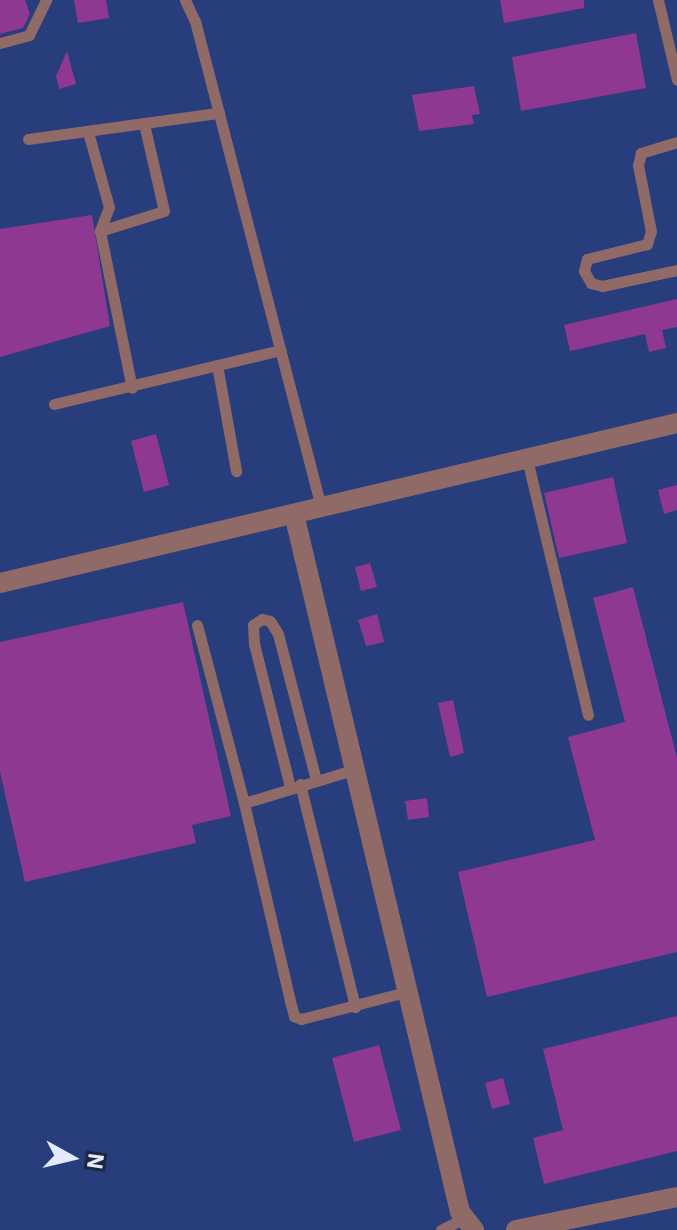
<!DOCTYPE html>
<html>
<head>
<meta charset="utf-8">
<style>
  body { margin:0 }
  #map { position:relative; width:677px; height:1230px; overflow:hidden; background:#283d7b; font-family:"IBM Plex Sans",sans-serif }
  div>[style] { position:absolute }
  .building>* { inset:0; background:#8f3892 }
  .service>* { height:11px; margin:-5.5px; padding:0 5.5px; transform-origin:5.5px; border-radius:5.5px; background:#8f6a66 }
  .minor>* { height:20px; margin:-10px; padding:0 10px; transform-origin:10px; border-radius:10px; background:#8f6a66 }
  .tertiary>* { height:20px; margin:-10px; padding:0 10px; transform-origin:10px; border-radius:10px; background:#8f6a66 }
  span { translate:-50% -50%; white-space:nowrap; text-align:center; line-height:1.15; -webkit-text-stroke:6px #1c2743; paint-order:stroke }
  .north { position:absolute; left:32px; top:1118px; width:80px; height:80px; -webkit-text-stroke:6px #1c2743; paint-order:stroke; rotate:98deg; font-size:22px; font-weight:700; line-height:32px; text-align:center; color:#e3eaf9 }
  .north::after { content:''; display:block; margin:auto; width:28px; height:36px; background:#e3eaf9; clip-path:polygon(50% 0,100% 100%,50% 72%,0 100%) }
</style>
</head>
<body>
<div id="map">
  <div class="building">
    <i style="clip-path:polygon(0 0,25px 0,30px 14px,23px 28px,0 34px)"></i>
    <i style="clip-path:polygon(74px 0,106px 0,109px 18px,78px 23px)"></i>
    <i style="clip-path:polygon(500px 0,584px 0,584px 8px,504px 23px)"></i>
    <i style="clip-path:polygon(636px 33px,646px 88px,521px 111px,512px 57px)"></i>
    <i style="clip-path:polygon(67px 51px,76px 84px,59px 89px,56px 76px)"></i>
    <i style="clip-path:polygon(474px 86px,480px 114px,472px 115px,474px 124px,419px 131px,412px 95px)"></i>
    <i style="clip-path:polygon(92px 215px,110px 326px,0 357px,0 229px)"></i>
    <i style="clip-path:polygon(677px 299px,677px 327px,662px 330px,666px 348px,649px 352px,645px 334px,570px 351px,564px 325px)"></i>
    <i style="clip-path:polygon(156px 434px,169px 485px,144px 492px,131px 441px)"></i>
    <i style="clip-path:polygon(613px 477px,627px 543px,559px 558px,544px 493px)"></i>
    <i style="clip-path:polygon(677px 485px,677px 510px,664px 514px,658px 490px)"></i>
    <i style="clip-path:polygon(370px 563px,377px 587px,361px 591px,355px 567px)"></i>
    <i style="clip-path:polygon(633px 587px,677px 758px,677px 952px,487px 997px,458px 872px,595px 840px,568px 737px,625px 722px,593px 598px)"></i>
    <i style="clip-path:polygon(183px 602px,231px 816px,192px 825px,196px 843px,25px 882px,0 772px,0 642px)"></i>
    <i style="clip-path:polygon(377px 614px,384px 642px,366px 646px,358px 620px)"></i>
    <i style="clip-path:polygon(453px 700px,464px 753px,450px 757px,438px 703px)"></i>
    <i style="clip-path:polygon(427px 798px,429px 817px,408px 820px,405px 801px)"></i>
    <i style="clip-path:polygon(677px 1016px,677px 1151px,544px 1184px,533px 1138px,563px 1130px,543px 1049px)"></i>
    <i style="clip-path:polygon(379px 1045px,401px 1130px,354px 1142px,332px 1058px)"></i>
    <i style="clip-path:polygon(503px 1078px,510px 1104px,492px 1109px,485px 1083px)"></i>
  </div>
  <div class="service">
    <i style="left:185px;top:0;width:23px;rotate:65deg"></i>
    <i style="left:195px;top:21px;width:502px;rotate:75.47deg"></i>
    <i style="left:658px;top:0;width:82px;rotate:76.6deg"></i>
    <i style="left:0;top:43px;width:30px;rotate:-15deg"></i>
    <i style="left:29px;top:35px;width:39px;rotate:-64deg"></i>
    <i style="left:88px;top:132px;width:78px;rotate:74.4deg"></i>
    <i style="left:109px;top:207px;width:26px;rotate:111deg"></i>
    <i style="left:100px;top:231px;width:160px;rotate:78.5deg"></i>
    <i style="left:28px;top:139px;width:193px;rotate:-7.8deg"></i>
    <i style="left:677px;top:142px;width:38px;rotate:163deg"></i>
    <i style="left:641px;top:153px;width:12px;rotate:104deg"></i>
    <i style="left:638px;top:165px;width:67px;rotate:78.9deg"></i>
    <i style="left:651px;top:231px;width:14px;rotate:107deg"></i>
    <i style="left:647px;top:244px;width:62px;rotate:166deg"></i>
    <i style="left:587px;top:259px;width:12px;rotate:104deg"></i>
    <i style="left:584px;top:271px;width:14px;rotate:60deg"></i>
    <i style="left:591px;top:283px;width:11px;rotate:15deg"></i>
    <i style="left:602px;top:286px;width:77px;rotate:-12deg"></i>
    <i style="left:100px;top:231px;width:67px;rotate:-17.4deg"></i>
    <i style="left:164px;top:211px;width:89px;rotate:-102.9deg"></i>
    <i style="left:217px;top:365px;width:108px;rotate:79.8deg"></i>
    <i style="left:54px;top:404px;width:233px;rotate:-13.4deg"></i>
    <i style="left:527px;top:459px;width:263px;rotate:76.6deg"></i>
    <i style="left:197px;top:625px;width:184px;rotate:75.2deg"></i>
    <i style="left:356px;top:769px;width:117px;rotate:163.1deg"></i>
    <i style="left:244px;top:803px;width:203px;rotate:76.9deg"></i>
    <i style="left:290px;top:1001px;width:16px;rotate:75deg"></i>
    <i style="left:294px;top:1016px;width:8px;rotate:23deg"></i>
    <i style="left:301px;top:1019px;width:112px;rotate:-14.5deg"></i>
    <i style="left:300px;top:784px;width:230px;rotate:76.1deg"></i>
    <i style="left:290px;top:787px;width:147px;rotate:-104.1deg"></i>
    <i style="left:254px;top:644px;width:19px;rotate:-93deg"></i>
    <i style="left:253px;top:625px;width:11px;rotate:-34deg"></i>
    <i style="left:262px;top:619px;width:8px;rotate:14deg"></i>
    <i style="left:270px;top:621px;width:15px;rotate:58deg"></i>
    <i style="left:278px;top:634px;width:151px;rotate:75.4deg"></i>
    <i style="left:441px;top:1230px;width:27px;rotate:-27deg"></i>
  </div>
  <div class="minor">
    <i style="left:294px;top:514px;width:717px;rotate:76.62deg"></i>
    <i style="left:460px;top:1212px;width:23px;rotate:52deg"></i>
    <i style="left:516px;top:1230px;width:164px;rotate:-11.6deg"></i>
  </div>
  <div class="tertiary">
    <i style="left:0;top:583px;width:696px;rotate:-13.3deg"></i>
  </div>
  <div class="north">N</div>
</div>
</body>
</html>
